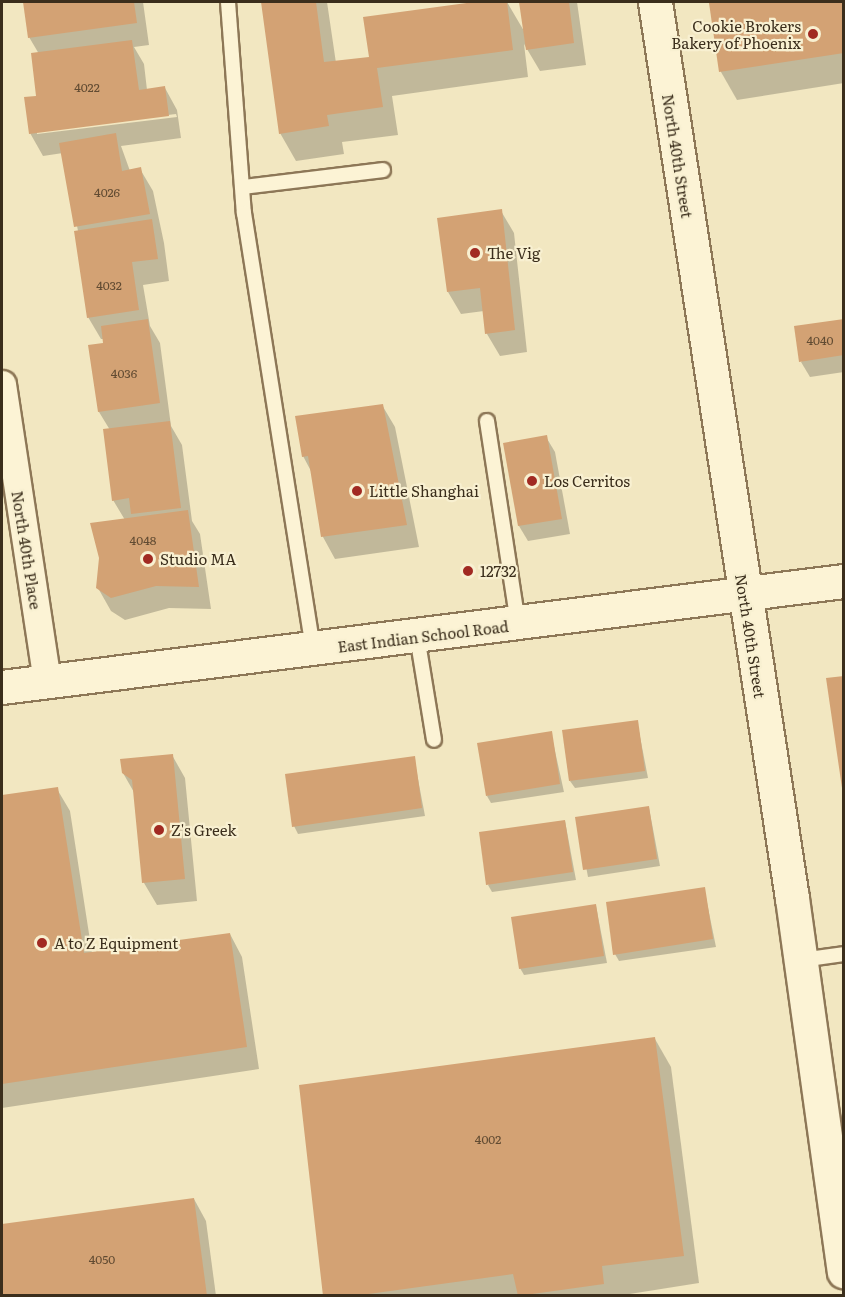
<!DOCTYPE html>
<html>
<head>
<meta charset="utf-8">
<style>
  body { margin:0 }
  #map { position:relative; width:845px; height:1297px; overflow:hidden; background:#f2e7c1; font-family:Literata,serif }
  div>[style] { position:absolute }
  .shadow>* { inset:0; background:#0003 }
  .building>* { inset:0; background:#d3a274 }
  .roads { filter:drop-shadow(2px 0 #8d7757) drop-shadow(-2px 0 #8d7757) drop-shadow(0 2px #8d7757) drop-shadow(0 -2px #8d7757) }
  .service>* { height:14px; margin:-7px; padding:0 7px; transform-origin:7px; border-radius:7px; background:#fcf3d5 }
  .minor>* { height:27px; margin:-13.5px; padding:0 13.5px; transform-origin:13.5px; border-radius:13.5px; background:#fcf3d5 }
  .secondary>* { height:33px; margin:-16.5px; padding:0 16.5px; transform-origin:16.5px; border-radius:16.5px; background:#fcf3d5 }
  .dots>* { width:16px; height:16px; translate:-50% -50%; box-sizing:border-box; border:3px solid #f8f0d1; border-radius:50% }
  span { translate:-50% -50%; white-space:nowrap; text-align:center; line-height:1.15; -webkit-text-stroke:4.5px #f8f0d1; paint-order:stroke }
  .number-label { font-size:12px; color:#614b32 }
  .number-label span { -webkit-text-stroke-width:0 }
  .poi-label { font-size:15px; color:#3b2e1c }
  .right { translate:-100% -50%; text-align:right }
  .left { translate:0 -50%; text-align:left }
  .street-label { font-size:15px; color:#3b2e1c }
  .frame { position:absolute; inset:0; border:3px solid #3b2e1c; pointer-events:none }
</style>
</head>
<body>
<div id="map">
  <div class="shadow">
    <i style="clip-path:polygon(evenodd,36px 2px,143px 2px,149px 45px,134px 47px,144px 64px,147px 90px,165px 88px,177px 110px,181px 138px,121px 146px,130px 171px,140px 169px,153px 191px,164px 243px,169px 281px,143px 285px,150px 326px,160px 343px,171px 426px,182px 445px,192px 521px,200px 534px,211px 609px,169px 608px,125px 620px,111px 611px,98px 588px,125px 520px,113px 500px,110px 430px,99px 412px,104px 339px,101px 339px,88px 317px,78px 231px,63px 153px,43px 156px,30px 133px,38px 97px,39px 54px,29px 37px,25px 3px,36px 2px,176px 114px,177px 117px,37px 134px,37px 131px,176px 114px)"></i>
    <i style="clip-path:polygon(262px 2px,327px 2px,336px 63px,370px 58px,365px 18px,507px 2px,524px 31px,520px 2px,577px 2px,586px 65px,540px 71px,524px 44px,528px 77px,392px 96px,398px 135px,342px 142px,344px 154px,296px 161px,280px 133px)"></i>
    <i style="clip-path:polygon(726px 2px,844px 2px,844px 83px,737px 100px,721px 72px,710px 4px)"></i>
    <i style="clip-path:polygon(501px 211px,514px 233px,527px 352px,500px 356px,487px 334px,484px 311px,461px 314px,448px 292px)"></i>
    <i style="clip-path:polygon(844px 320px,844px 372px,810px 377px,801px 362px)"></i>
    <i style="clip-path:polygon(382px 405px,395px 427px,419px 547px,335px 559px,323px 537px,312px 473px,303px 456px)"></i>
    <i style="clip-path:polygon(546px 437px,555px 452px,570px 534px,528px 541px,519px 526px,505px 444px)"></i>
    <i style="clip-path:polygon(637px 721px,648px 778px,575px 788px,570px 781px)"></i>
    <i style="clip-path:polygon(551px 733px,564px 792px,491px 803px,487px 796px)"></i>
    <i style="clip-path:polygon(172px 755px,185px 778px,197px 901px,157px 905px,144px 883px,135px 794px,123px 773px)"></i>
    <i style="clip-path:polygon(414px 758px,425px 816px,298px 834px,294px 826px)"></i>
    <i style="clip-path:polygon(57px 789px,70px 811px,92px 953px,230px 934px,242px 957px,259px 1069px,2px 1108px,2px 796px)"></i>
    <i style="clip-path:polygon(649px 808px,660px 866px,588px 877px,577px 818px)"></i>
    <i style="clip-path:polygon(565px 821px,576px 880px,492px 892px,488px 885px)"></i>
    <i style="clip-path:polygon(704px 888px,716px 947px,619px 961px,615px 954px)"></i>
    <i style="clip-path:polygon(596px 906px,607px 963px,524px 975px,520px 968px)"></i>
    <i style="clip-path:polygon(655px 1039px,671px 1067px,699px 1283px,617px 1296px,325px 1296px)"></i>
    <i style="clip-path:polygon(194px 1199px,206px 1221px,216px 1296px,2px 1296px,2px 1225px)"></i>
  </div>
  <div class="building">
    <i style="clip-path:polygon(23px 2px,134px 2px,137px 23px,28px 38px)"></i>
    <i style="clip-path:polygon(261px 2px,316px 2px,324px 62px,369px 57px,363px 17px,474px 2px,507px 2px,513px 50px,377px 68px,383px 107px,327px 115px,329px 126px,279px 134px)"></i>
    <i style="clip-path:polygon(519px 2px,569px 2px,574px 43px,526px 50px)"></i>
    <i style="clip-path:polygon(844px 2px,844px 53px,719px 72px,709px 3px)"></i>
    <i style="clip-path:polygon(132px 40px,139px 90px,165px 86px,169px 116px,29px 134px,24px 97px,36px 96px,31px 53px)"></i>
    <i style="clip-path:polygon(116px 133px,122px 171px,141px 167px,150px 214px,74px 227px,59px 143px)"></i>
    <i style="clip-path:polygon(502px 209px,515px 330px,485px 334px,480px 288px,447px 292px,437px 218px)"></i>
    <i style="clip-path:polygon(152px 219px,158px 259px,132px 262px,139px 310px,87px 318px,74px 231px)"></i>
    <i style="clip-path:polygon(148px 319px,160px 403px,98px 412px,88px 345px,103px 343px,101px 326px)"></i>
    <i style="clip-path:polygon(844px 319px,844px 355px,799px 362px,794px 326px)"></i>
    <i style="clip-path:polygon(383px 404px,407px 525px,321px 537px,308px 456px,302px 457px,295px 416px)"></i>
    <i style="clip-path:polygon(170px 421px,181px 508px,131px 514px,129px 498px,112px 501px,103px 429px)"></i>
    <i style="clip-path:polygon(547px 435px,562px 519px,518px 526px,503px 443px)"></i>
    <i style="clip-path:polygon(188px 510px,199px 587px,156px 586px,111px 598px,96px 588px,99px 558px,90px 523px)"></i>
    <i style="clip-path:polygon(844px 676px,844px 788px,842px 788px,826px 678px)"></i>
    <i style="clip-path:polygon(638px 720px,645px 771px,569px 781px,562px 730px)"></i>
    <i style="clip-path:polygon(552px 731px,560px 784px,486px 796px,477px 743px)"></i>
    <i style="clip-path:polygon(173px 754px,185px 879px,142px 883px,132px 780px,122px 773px,120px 759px)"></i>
    <i style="clip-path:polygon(415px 756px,422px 808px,292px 827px,285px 774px)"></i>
    <i style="clip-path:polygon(58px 787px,84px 953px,230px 933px,247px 1047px,2px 1084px,2px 795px)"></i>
    <i style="clip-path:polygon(649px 806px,657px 859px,583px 870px,575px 817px)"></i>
    <i style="clip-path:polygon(565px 820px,573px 872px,486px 885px,479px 832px)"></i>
    <i style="clip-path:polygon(705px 887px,713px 939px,613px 955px,606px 902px)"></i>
    <i style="clip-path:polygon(596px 904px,604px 956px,519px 969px,511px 917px)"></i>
    <i style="clip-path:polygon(655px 1037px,684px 1256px,602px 1266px,604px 1284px,518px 1296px,513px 1274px,354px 1296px,323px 1296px,299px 1085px)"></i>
    <i style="clip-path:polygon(194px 1198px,207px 1296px,2px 1296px,2px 1224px)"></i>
  </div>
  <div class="roads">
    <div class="service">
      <i style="left:228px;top:2px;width:212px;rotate:85.7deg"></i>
      <i style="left:244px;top:213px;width:439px;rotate:81deg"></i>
      <i style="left:243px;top:187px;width:141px;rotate:-6.9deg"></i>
      <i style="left:487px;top:421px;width:205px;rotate:81.3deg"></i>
      <i style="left:417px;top:636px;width:105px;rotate:80.7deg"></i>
      <i style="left:801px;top:960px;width:43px;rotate:-7.9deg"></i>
    </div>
    <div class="minor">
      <i style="left:2px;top:384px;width:300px;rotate:81.4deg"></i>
    </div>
    <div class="secondary">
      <i style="left:655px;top:2px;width:906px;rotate:81.31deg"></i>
      <i style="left:792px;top:898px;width:377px;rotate:82.1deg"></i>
      <i style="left:2px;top:687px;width:849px;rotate:-7.18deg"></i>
    </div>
  </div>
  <div class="dots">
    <i style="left:813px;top:34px;background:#a12a22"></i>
    <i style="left:475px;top:253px;background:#a12a22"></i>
    <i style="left:532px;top:481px;background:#a12a22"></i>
    <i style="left:357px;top:491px;background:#a12a22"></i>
    <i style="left:148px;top:559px;background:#a12a22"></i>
    <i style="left:468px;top:571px;background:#a12a22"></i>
    <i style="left:159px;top:830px;background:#a12a22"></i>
    <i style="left:42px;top:943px;background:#a12a22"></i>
  </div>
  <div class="number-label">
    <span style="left:87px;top:88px">4022</span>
    <span style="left:107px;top:193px">4026</span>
    <span style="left:109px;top:286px">4032</span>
    <span style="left:820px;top:341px">4040</span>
    <span style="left:124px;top:374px">4036</span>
    <span style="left:143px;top:541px">4048</span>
    <span style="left:488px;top:1140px">4002</span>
    <span style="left:102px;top:1260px">4050</span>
  </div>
  <div class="poi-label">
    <span class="right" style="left:801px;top:34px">Cookie Brokers<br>Bakery of Phoenix</span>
    <span class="left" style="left:487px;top:253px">The Vig</span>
    <span class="left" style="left:544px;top:481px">Los Cerritos</span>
    <span class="left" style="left:369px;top:491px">Little Shanghai</span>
    <span class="left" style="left:160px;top:559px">Studio MA</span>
    <span class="left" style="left:480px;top:571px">12732</span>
    <span class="left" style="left:171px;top:830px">Z's Greek</span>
    <span class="left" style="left:54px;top:943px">A to Z Equipment</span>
  </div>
  <div class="street-label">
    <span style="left:678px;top:156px;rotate:81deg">North 40th Street</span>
    <span style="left:27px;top:550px;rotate:81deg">North 40th Place</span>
    <span style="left:423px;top:636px;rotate:-7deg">East Indian School Road</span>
    <span style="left:751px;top:636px;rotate:81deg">North 40th Street</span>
  </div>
  <div class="frame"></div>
</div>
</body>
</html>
